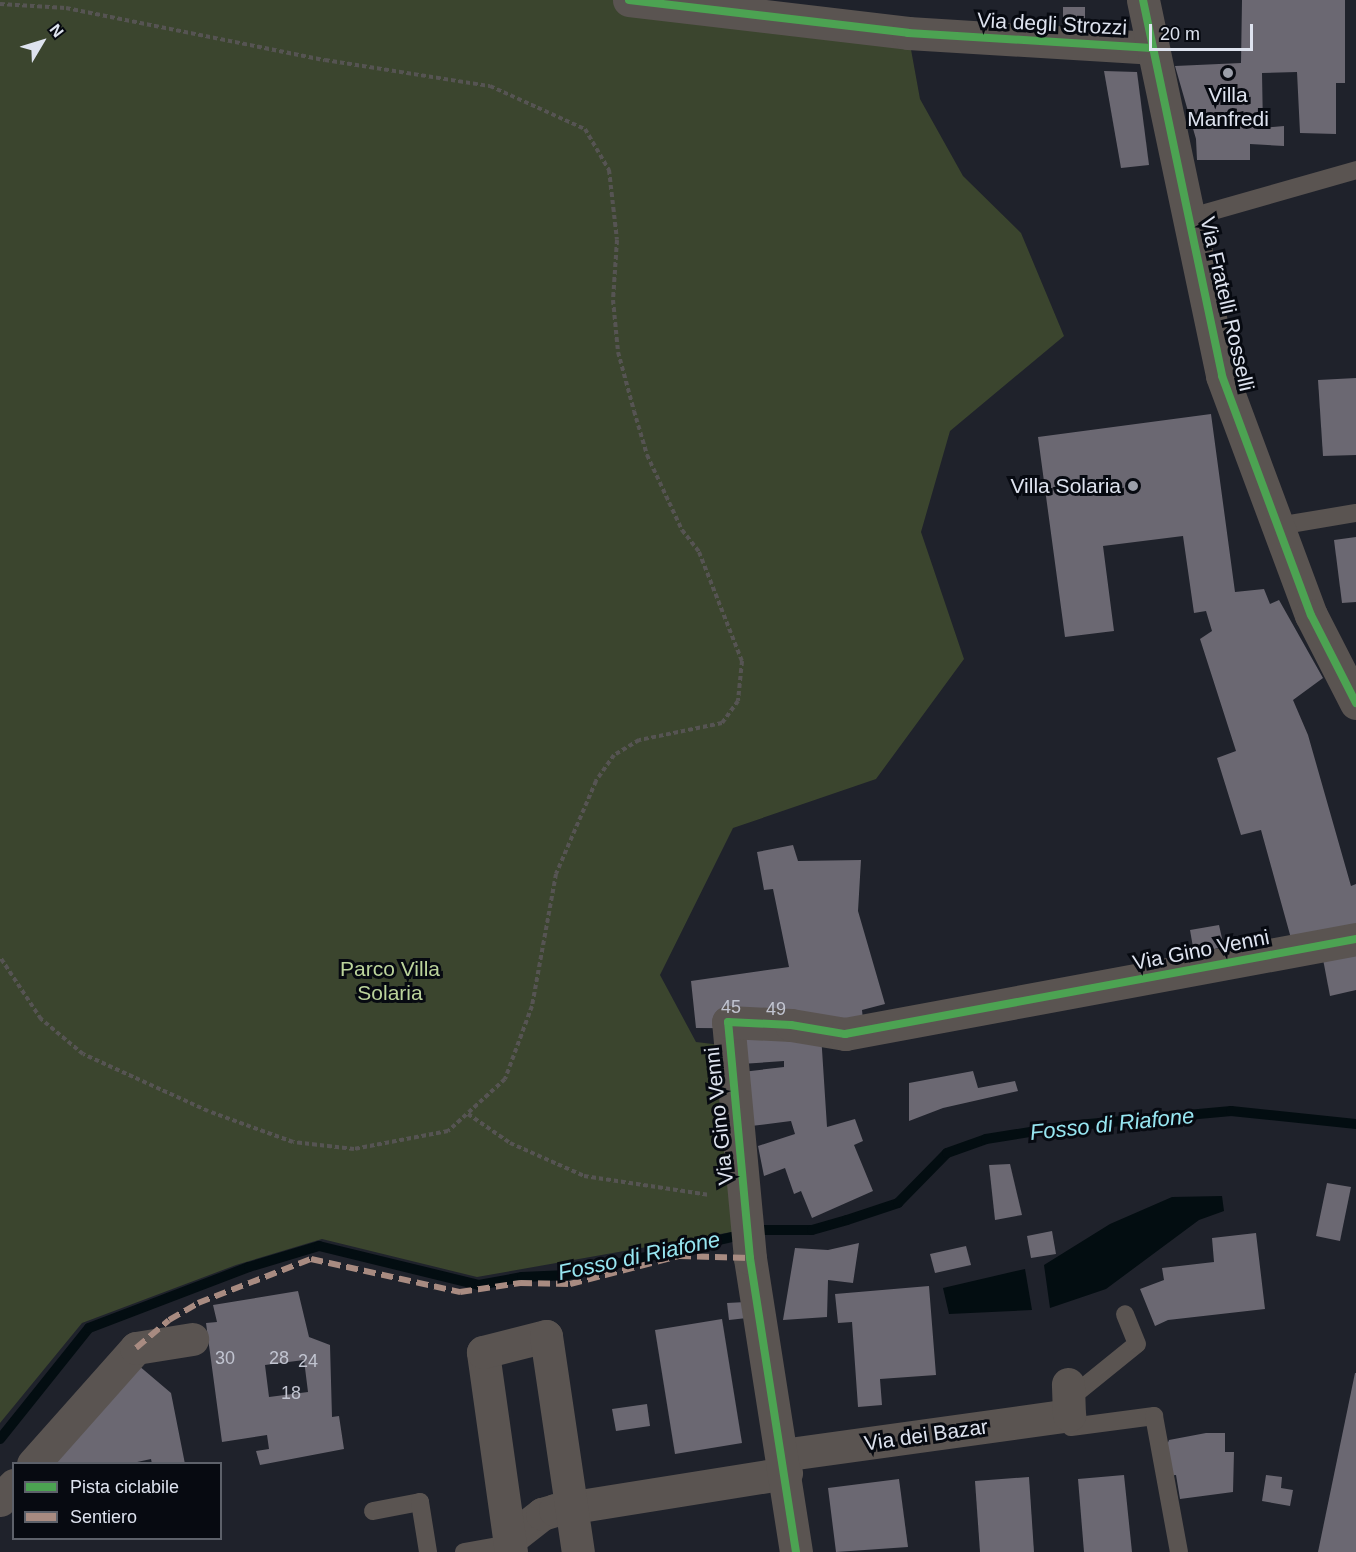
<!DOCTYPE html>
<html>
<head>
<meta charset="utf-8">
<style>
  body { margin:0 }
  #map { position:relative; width:1356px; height:1552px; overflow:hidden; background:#1f222b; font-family:Arial,sans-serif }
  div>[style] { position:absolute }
  .green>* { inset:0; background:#3b452e }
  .water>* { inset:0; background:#030d11 }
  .stream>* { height:10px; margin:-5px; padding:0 5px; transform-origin:5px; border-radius:5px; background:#030d11 }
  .building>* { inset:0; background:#6b6872 }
  .path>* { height:4px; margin-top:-2px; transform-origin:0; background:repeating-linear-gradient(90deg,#565453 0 4.5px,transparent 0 7.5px) }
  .lane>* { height:18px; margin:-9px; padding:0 9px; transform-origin:9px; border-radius:9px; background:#5a5451 }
  .street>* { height:33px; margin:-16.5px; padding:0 16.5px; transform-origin:16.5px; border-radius:16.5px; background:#5a5451 }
  .quiet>* { height:6px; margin-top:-3px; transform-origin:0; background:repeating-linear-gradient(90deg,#a88b81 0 12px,transparent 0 18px) }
  .cycleway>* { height:8px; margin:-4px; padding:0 4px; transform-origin:4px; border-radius:4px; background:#4ca352 }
  .dots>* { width:16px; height:16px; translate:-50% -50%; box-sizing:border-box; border:3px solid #070a11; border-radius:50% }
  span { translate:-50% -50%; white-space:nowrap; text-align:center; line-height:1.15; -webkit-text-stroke:6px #070a11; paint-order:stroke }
  .number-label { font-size:18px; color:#c1c4d0 }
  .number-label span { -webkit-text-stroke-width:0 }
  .street-label { font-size:21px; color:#dee3ef }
  .poi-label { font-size:21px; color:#dee3ef }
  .right { translate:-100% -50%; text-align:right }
  .park-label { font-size:21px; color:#bbd39b }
  .water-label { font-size:22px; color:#97e6f1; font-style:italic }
  .legend { position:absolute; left:12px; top:1462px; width:210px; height:78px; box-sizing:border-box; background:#070a11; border:2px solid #5d616a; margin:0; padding:8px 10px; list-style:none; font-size:18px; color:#dee3ef }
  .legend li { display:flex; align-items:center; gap:12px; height:30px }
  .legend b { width:30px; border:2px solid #5d616a }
  .north { position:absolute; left:12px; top:12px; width:60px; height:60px; -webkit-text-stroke:4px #070a11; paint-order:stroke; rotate:52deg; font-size:16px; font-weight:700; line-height:24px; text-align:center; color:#dee3ef }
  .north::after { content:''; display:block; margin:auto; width:21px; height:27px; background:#dee3ef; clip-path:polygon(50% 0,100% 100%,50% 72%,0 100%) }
  .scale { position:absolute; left:1149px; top:24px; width:104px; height:27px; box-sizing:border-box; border:3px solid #dee3ef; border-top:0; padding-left:8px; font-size:18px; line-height:21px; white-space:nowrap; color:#dee3ef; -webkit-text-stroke:4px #070a11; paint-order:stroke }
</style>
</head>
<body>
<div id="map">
  <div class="green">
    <i style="clip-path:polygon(0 0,629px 0,908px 33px,920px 99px,963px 176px,1021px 233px,1064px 336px,950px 431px,921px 532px,964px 659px,876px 779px,733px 828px,660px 975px,696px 1042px,721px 1045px,743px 1230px,477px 1277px,322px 1239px,236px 1265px,82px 1323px,0 1423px)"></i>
  </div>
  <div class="water">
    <i style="clip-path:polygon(1222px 1196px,1224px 1211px,1199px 1220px,1106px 1289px,1050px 1308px,1044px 1265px,1110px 1224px,1172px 1197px)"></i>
    <i style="clip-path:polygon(1025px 1269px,1032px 1310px,949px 1314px,943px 1288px)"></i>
  </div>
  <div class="stream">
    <i style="left:0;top:1439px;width:142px;rotate:-51.3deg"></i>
    <i style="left:89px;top:1328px;width:171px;rotate:-20.9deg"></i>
    <i style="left:249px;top:1267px;width:73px;rotate:-16.7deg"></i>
    <i style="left:319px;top:1246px;width:165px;rotate:13.7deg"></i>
    <i style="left:479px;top:1285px;width:44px;rotate:-10.5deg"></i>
    <i style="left:522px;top:1277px;width:45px;rotate:-2.5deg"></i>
    <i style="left:567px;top:1275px;width:200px;rotate:-13deg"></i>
    <i style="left:762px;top:1230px;width:50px"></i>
    <i style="left:812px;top:1230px;width:36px;rotate:-16deg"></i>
    <i style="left:847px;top:1220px;width:54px;rotate:-18.4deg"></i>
    <i style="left:898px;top:1203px;width:70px;rotate:-45.6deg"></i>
    <i style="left:947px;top:1153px;width:41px;rotate:-19.7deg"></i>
    <i style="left:986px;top:1139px;width:82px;rotate:-9.1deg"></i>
    <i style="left:1067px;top:1126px;width:165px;rotate:-5.2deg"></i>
    <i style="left:1231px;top:1111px;width:126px;rotate:5.9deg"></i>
  </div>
  <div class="building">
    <i style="clip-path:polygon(1242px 0,1345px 0,1345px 83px,1336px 83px,1336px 134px,1300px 133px,1297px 72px,1262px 73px,1263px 128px,1284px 126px,1284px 146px,1250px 144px,1250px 160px,1197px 160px,1196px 139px,1175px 66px,1241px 63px)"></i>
    <i style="clip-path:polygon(1063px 7px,1085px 7px,1085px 31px,1063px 30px)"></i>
    <i style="clip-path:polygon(1104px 71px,1137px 72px,1149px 165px,1121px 168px)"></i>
    <i style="clip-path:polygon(1356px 378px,1356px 455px,1323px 456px,1318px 380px)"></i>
    <i style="clip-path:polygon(1211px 414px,1235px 592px,1264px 589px,1270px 604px,1279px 600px,1323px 678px,1293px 700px,1308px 735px,1351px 886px,1356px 884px,1356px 931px,1292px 942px,1261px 830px,1241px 835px,1217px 758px,1236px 751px,1200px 639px,1212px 631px,1206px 611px,1194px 613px,1183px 536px,1103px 546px,1114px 631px,1065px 637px,1038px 437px)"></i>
    <i style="clip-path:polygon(1356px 537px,1356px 602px,1342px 603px,1334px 540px)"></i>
    <i style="clip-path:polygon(793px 845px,798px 861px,861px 860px,858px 911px,885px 1004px,862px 1010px,864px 1029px,696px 1028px,691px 981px,789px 967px,773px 889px,764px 890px,757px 852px)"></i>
    <i style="clip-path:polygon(1219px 925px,1224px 947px,1194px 953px,1190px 930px)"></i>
    <i style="clip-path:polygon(1356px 947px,1356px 990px,1330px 996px,1322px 954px)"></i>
    <i style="clip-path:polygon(738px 1028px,821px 1034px,827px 1127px,855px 1119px,863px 1141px,854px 1145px,873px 1191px,812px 1218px,801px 1191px,794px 1194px,785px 1168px,764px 1176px,758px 1146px,795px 1134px,791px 1121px,751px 1126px,742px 1072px,784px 1067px,784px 1061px,741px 1064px)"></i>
    <i style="clip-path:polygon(973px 1071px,978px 1088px,1015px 1081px,1018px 1091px,943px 1108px,909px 1121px,909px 1083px)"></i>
    <i style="clip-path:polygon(1010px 1164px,1022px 1215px,995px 1220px,989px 1165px)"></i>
    <i style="clip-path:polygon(1327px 1183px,1351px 1187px,1340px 1241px,1316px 1236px)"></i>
    <i style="clip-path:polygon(1052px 1231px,1056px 1254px,1031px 1258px,1027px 1236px)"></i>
    <i style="clip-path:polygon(1256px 1233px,1265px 1309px,1168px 1320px,1155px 1326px,1140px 1289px,1164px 1280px,1162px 1268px,1214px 1262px,1212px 1238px)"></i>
    <i style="clip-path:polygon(859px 1243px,853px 1283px,828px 1280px,827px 1317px,783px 1320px,795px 1248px,828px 1250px)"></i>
    <i style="clip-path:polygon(966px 1246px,971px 1265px,935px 1273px,930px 1254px)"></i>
    <i style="clip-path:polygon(929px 1286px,936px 1375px,880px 1379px,882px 1405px,858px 1407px,852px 1322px,838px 1323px,835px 1294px)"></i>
    <i style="clip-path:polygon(evenodd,298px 1291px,309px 1337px,330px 1345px,332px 1417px,339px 1416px,344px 1449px,260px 1465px,256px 1451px,269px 1449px,267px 1435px,222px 1442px,206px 1323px,217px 1322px,213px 1305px,298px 1291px,304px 1360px,308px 1392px,269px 1397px,265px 1365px,304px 1360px)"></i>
    <i style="clip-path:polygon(746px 1302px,747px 1318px,729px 1320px,727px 1303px)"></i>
    <i style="clip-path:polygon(722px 1319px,742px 1443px,675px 1454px,655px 1330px)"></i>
    <i style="clip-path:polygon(138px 1365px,171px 1393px,185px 1464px,152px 1464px,151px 1459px,128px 1464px,57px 1464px,53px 1444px)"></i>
    <i style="clip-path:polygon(1356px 1373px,1356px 1552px,1318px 1552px,1355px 1373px)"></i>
    <i style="clip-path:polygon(647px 1404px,650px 1426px,616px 1431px,612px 1409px)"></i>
    <i style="clip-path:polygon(1206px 1433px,1225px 1433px,1225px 1452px,1234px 1452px,1233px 1492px,1180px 1499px,1176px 1475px,1167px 1476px,1163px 1455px,1169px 1440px)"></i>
    <i style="clip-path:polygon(1124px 1475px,1132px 1552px,1084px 1552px,1078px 1479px)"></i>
    <i style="clip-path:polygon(1266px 1475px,1282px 1477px,1281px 1488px,1293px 1490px,1290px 1506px,1262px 1501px)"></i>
    <i style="clip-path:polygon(1029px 1477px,1034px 1552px,980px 1552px,975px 1481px)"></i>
    <i style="clip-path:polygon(899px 1479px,908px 1547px,836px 1552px,828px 1488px)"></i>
  </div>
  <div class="path">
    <i style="left:0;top:4px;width:66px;rotate:3.5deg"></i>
    <i style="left:66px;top:8px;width:264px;rotate:11.4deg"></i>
    <i style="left:325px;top:60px;width:167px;rotate:9deg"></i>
    <i style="left:490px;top:86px;width:104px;rotate:24.4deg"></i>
    <i style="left:585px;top:129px;width:48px;rotate:59.7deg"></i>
    <i style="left:609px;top:170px;width:70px;rotate:83.5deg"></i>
    <i style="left:617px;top:240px;width:60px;rotate:93.8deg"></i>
    <i style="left:613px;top:300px;width:52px;rotate:84.5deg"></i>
    <i style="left:618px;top:352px;width:61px;rotate:74.8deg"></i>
    <i style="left:634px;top:411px;width:46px;rotate:73.5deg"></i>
    <i style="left:647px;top:455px;width:83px;rotate:65deg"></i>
    <i style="left:682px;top:530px;width:28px;rotate:52deg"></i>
    <i style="left:699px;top:552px;width:117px;rotate:68.5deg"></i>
    <i style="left:742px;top:661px;width:40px;rotate:95.7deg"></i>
    <i style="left:738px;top:701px;width:27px;rotate:126deg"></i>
    <i style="left:722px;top:723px;width:85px;rotate:168.4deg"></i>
    <i style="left:639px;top:740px;width:29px;rotate:149deg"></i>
    <i style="left:614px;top:755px;width:32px;rotate:125deg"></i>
    <i style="left:596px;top:781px;width:101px;rotate:113.3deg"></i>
    <i style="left:556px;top:874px;width:134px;rotate:100.3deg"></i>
    <i style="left:532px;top:1006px;width:78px;rotate:110.3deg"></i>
    <i style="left:505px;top:1079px;width:77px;rotate:137.6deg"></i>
    <i style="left:448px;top:1131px;width:96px;rotate:169.2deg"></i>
    <i style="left:354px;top:1149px;width:61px;rotate:-173.5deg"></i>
    <i style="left:293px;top:1142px;width:90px;rotate:-160deg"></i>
    <i style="left:208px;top:1111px;width:137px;rotate:-155.5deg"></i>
    <i style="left:83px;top:1054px;width:55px;rotate:-140.2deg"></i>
    <i style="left:41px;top:1019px;width:74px;rotate:-123.5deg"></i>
    <i style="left:468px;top:1114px;width:51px;rotate:34.6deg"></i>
    <i style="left:510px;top:1143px;width:81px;rotate:24deg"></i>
    <i style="left:584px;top:1176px;width:127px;rotate:8.6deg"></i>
  </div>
  <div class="lane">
    <i style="left:1188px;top:218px;width:175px;rotate:-15.9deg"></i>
    <i style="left:1278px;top:526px;width:79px;rotate:-9.5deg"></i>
    <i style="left:1069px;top:1399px;width:87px;rotate:-39deg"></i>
    <i style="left:1137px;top:1344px;width:32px;rotate:-112deg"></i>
    <i style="left:1071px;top:1427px;width:84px;rotate:-7.5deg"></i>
    <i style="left:1154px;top:1416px;width:138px;rotate:79.6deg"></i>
    <i style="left:373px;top:1511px;width:48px;rotate:-10.8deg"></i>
    <i style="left:420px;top:1502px;width:51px;rotate:80.9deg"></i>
    <i style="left:464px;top:1552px;width:47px;rotate:-9.9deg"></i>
  </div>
  <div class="street">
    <i style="left:629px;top:0;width:281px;rotate:6.7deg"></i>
    <i style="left:908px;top:33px;width:244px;rotate:3.5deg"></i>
    <i style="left:1143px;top:0;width:384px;rotate:78.1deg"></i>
    <i style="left:1222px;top:376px;width:255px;rotate:69.6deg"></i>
    <i style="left:1311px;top:615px;width:99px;rotate:62.9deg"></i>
    <i style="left:782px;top:1455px;width:290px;rotate:-7.9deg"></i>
    <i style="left:1069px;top:1415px;width:31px;rotate:-92deg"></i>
    <i style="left:33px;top:1464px;width:155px;rotate:-48.4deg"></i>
    <i style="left:136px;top:1348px;width:57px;rotate:-9.1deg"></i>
    <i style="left:0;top:1500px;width:21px;rotate:-47deg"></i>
    <i style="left:510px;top:1539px;width:41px;rotate:-38deg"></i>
    <i style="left:542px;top:1514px;width:14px;rotate:-17deg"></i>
    <i style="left:555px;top:1510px;width:234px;rotate:-9.1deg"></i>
    <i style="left:511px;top:1552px;width:202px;rotate:-98deg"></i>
    <i style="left:483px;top:1352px;width:65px;rotate:-14.3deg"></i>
    <i style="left:546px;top:1336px;width:218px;rotate:81.6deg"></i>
    <i style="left:796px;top:1552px;width:298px;rotate:-98.9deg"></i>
    <i style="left:750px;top:1258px;width:237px;rotate:-95.3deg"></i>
    <i style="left:728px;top:1022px;width:63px;rotate:2.7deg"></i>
    <i style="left:791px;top:1025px;width:55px;rotate:9.5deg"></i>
    <i style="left:845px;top:1034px;width:520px;rotate:-10.53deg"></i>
  </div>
  <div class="quiet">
    <i style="left:136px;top:1348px;width:43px;rotate:-40.3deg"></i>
    <i style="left:169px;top:1320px;width:34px;rotate:-30deg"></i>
    <i style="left:198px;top:1303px;width:121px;rotate:-21.3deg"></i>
    <i style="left:311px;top:1259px;width:153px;rotate:12.5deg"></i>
    <i style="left:460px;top:1292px;width:61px;rotate:-8.5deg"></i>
    <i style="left:520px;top:1283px;width:50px;rotate:1.1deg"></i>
    <i style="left:570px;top:1284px;width:113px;rotate:-14.4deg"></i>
    <i style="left:679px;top:1256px;width:71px;rotate:1.6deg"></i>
  </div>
  <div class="cycleway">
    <i style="left:629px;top:0;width:281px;rotate:6.7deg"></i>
    <i style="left:908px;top:33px;width:244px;rotate:3.5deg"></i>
    <i style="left:1143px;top:0;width:384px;rotate:78.1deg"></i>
    <i style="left:1222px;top:376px;width:255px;rotate:69.6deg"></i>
    <i style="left:1311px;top:615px;width:99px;rotate:62.9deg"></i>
    <i style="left:796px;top:1552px;width:298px;rotate:-98.9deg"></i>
    <i style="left:750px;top:1258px;width:237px;rotate:-95.3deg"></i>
    <i style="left:728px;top:1022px;width:63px;rotate:2.7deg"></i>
    <i style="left:791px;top:1025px;width:55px;rotate:9.5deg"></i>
    <i style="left:845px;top:1034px;width:520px;rotate:-10.53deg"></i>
  </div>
  <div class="dots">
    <i style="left:1228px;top:73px;background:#9b9faa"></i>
    <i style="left:1133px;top:486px;background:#9b9faa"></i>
  </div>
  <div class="number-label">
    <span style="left:731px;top:1007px">45</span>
    <span style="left:776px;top:1009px">49</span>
    <span style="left:225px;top:1358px">30</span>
    <span style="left:279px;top:1358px">28</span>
    <span style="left:308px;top:1361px">24</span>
    <span style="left:291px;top:1393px">18</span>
  </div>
  <div class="street-label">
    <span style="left:1052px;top:24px;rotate:3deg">Via degli Strozzi</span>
    <span style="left:1227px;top:304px;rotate:77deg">Via Fratelli Rosselli</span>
    <span style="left:1201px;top:950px;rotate:-11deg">Via Gino Venni</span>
    <span style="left:719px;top:1116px;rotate:-96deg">Via Gino Venni</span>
    <span style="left:926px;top:1435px;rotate:-8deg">Via dei Bazar</span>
  </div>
  <div class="poi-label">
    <span style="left:1228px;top:107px">Villa<br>Manfredi</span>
    <span class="right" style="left:1121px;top:486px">Villa Solaria</span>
  </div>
  <div class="park-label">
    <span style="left:390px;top:981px">Parco Villa<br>Solaria</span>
  </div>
  <div class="water-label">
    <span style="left:1112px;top:1124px;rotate:-6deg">Fosso di Riafone</span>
    <span style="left:639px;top:1256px;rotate:-12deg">Fosso di Riafone</span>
  </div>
  <ul class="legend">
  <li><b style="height:8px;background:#4ca352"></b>Pista ciclabile</li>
  <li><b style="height:8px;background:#a88b81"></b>Sentiero</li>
  </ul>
  <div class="north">N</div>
  <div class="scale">20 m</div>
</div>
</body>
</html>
